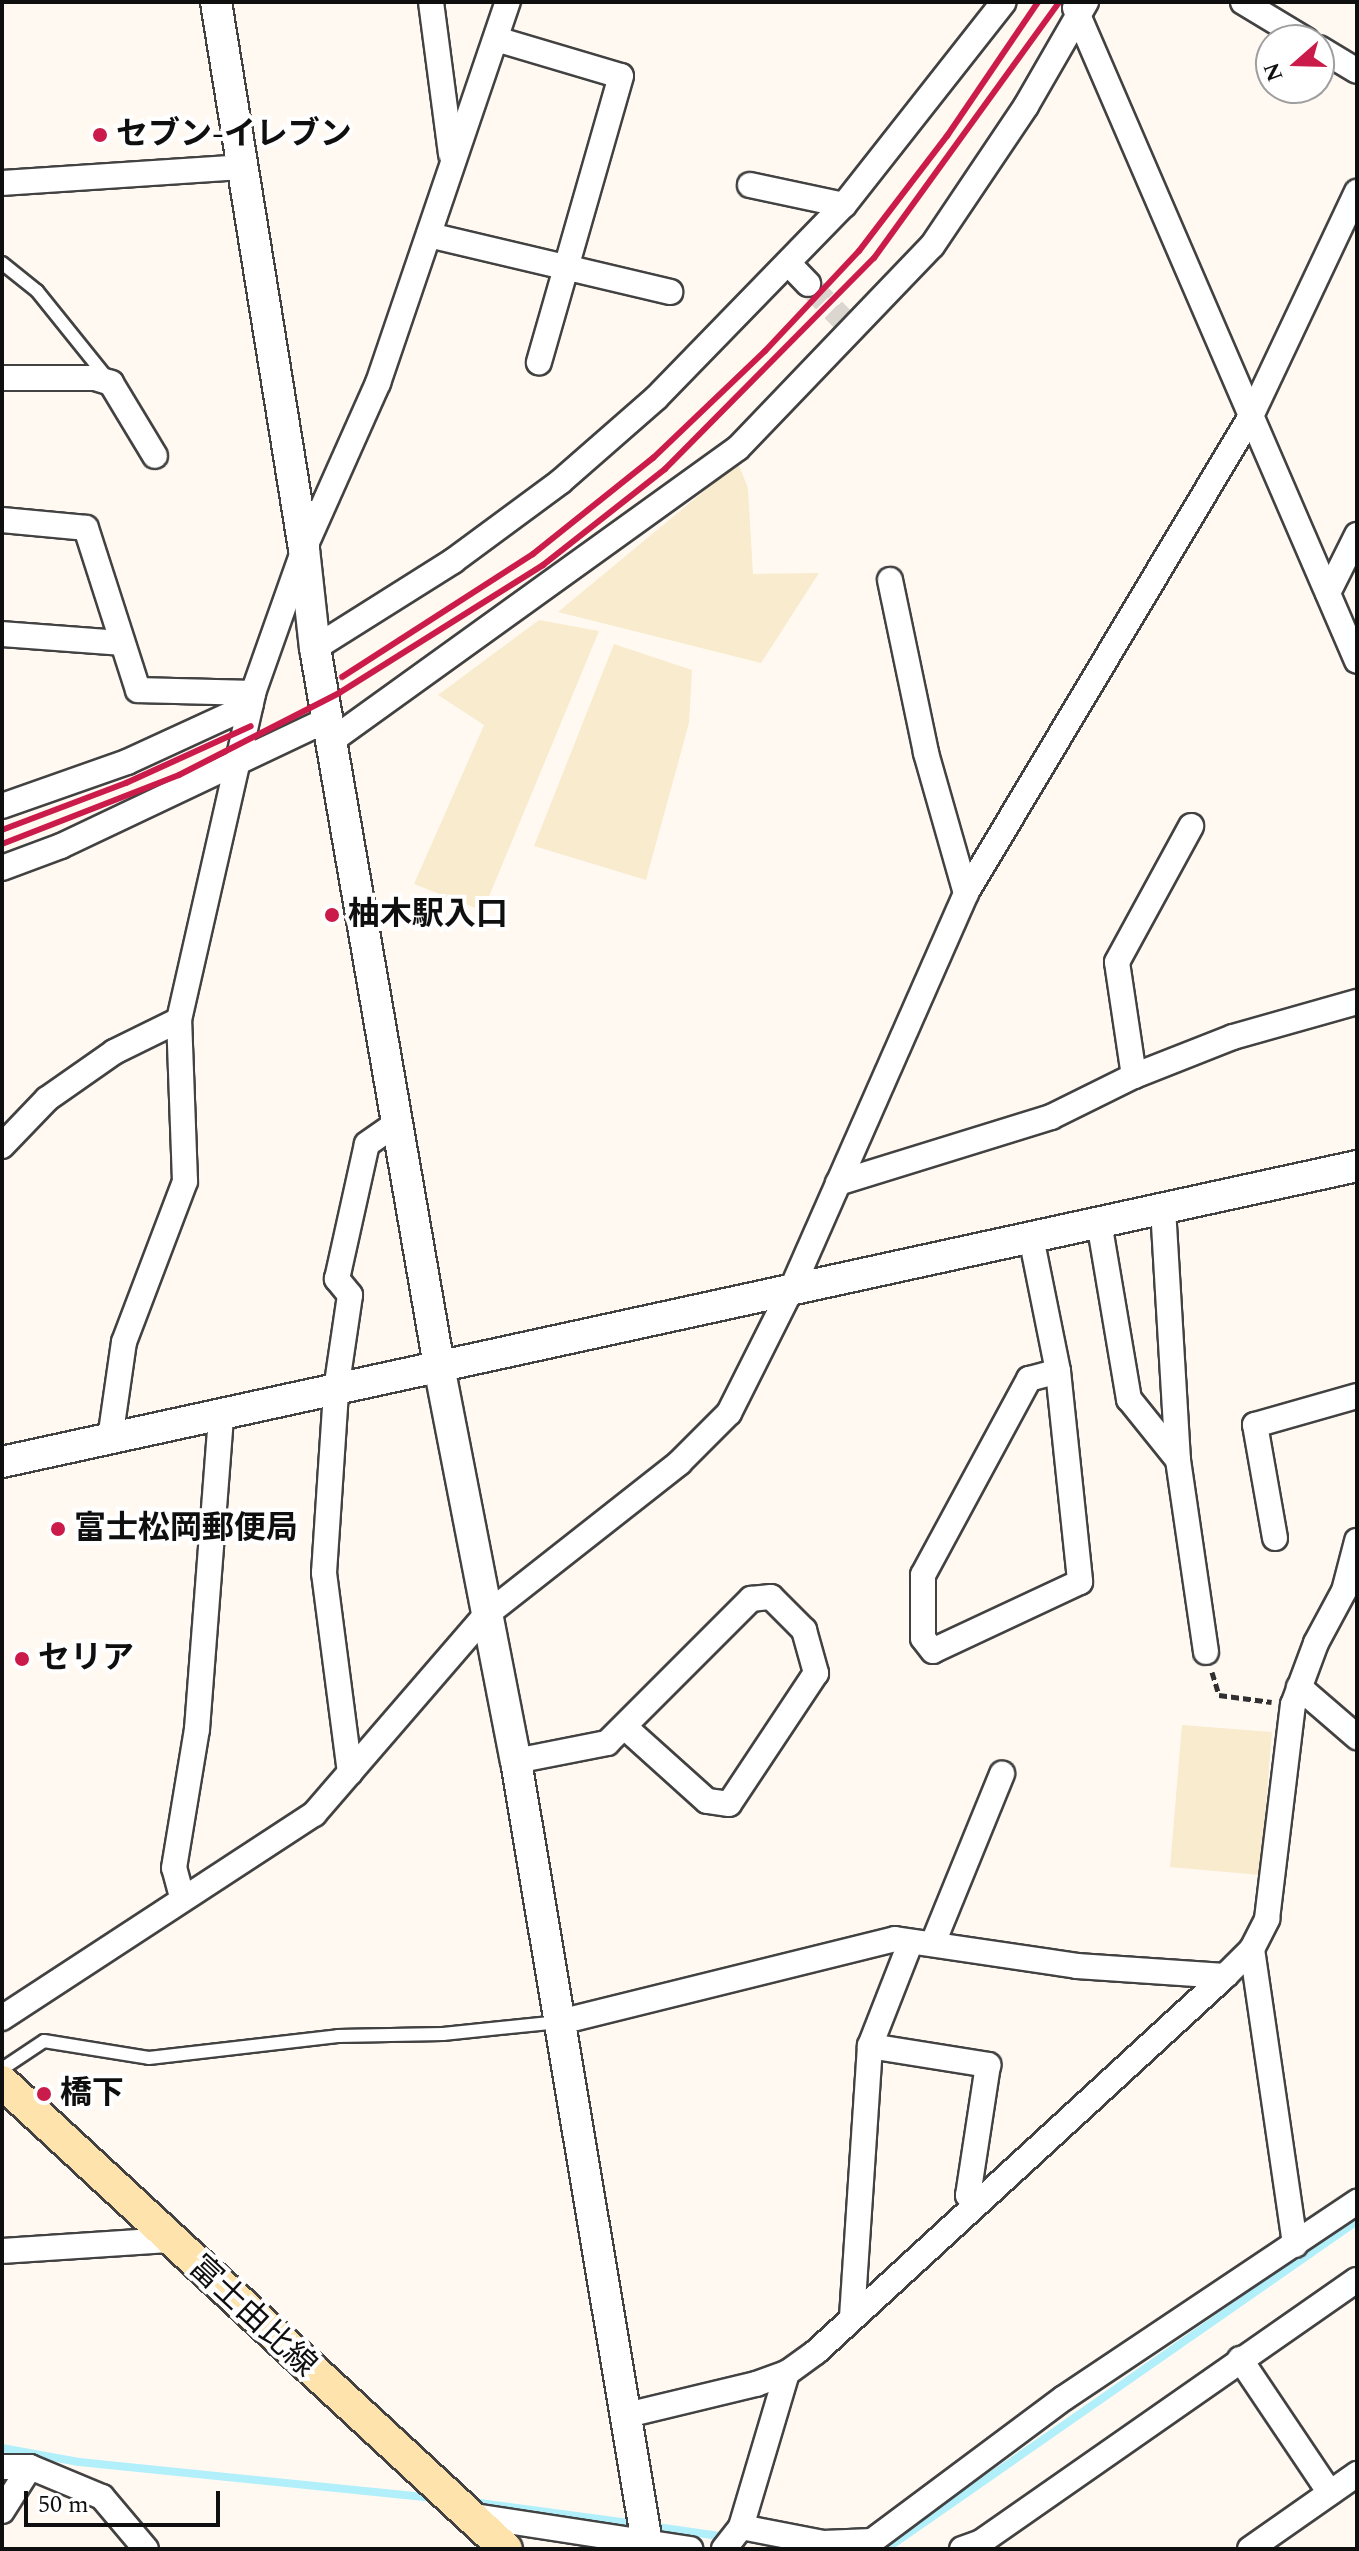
<!DOCTYPE html>
<html>
<head>
<meta charset="utf-8">
<style>
  body { margin:0 }
  #map { position:relative; width:1359px; height:2551px; overflow:hidden; background:#fff9f1; font-family:Spectral,"Noto Sans JP",serif }
  div>[style] { position:absolute }
  .farmland>* { inset:0; background:#f8ebce }
  .stream>* { height:8px; margin:-4px; padding:0 4px; transform-origin:4px; border-radius:4px; background:#b1f0fb }
  .minor-tunnel>* { height:24px; margin-top:-12px; transform-origin:0; background:repeating-linear-gradient(90deg,#dbd6cf 0 24px,transparent 0 36px) }
  .path>* { height:5px; margin-top:-2.5px; transform-origin:0; background:repeating-linear-gradient(90deg,#313131 0 8px,transparent 0 12px) }
  .roads { filter:drop-shadow(2px 0 #424242) drop-shadow(-2px 0 #424242) drop-shadow(0 2px #424242) drop-shadow(0 -2px #424242) }
  .service>* { height:12px; margin:-6px; padding:0 6px; transform-origin:6px; border-radius:6px; background:#fff }
  .minor>* { height:24px; margin:-12px; padding:0 12px; transform-origin:12px; border-radius:12px; background:#fff }
  .tertiary>* { height:30px; margin:-15px; padding:0 15px; transform-origin:15px; border-radius:15px; background:#fff }
  .secondary>* { height:32px; margin:-16px; padding:0 16px; transform-origin:16px; border-radius:16px; background:#ffe3ac }
  .rail>* { height:6px; margin:-3px; padding:0 3px; transform-origin:3px; border-radius:3px; background:#cb1b4a }
  .dots>* { width:22px; height:22px; translate:-50% -50%; box-sizing:border-box; border:4px solid #fff; border-radius:50% }
  span { translate:-50% -50%; white-space:nowrap; text-align:center; line-height:1.15; -webkit-text-stroke:8px #fff; paint-order:stroke }
  .poi-label { font-size:32px; color:#0f0f0f; font-weight:700 }
  .left { translate:0 -50%; text-align:left }
  .street-label { font-size:32px; color:#0f0f0f }
  .frame { position:absolute; inset:0; border:4px solid #0f0f0f; pointer-events:none }
  .north { position:absolute; left:1255px; top:24px; width:80px; height:80px; box-sizing:border-box; background:#fff; border:2px solid #9f9f9f; border-radius:50%; rotate:250deg; font-size:22px; font-weight:700; line-height:32px; text-align:center; color:#0f0f0f }
  .north::after { content:''; display:block; margin:auto; width:28px; height:36px; background:#cb1b4a; clip-path:polygon(50% 0,100% 100%,50% 72%,0 100%) }
  .scale { position:absolute; left:24px; top:2491px; width:196px; height:36px; box-sizing:border-box; border:4px solid #0f0f0f; border-top:0; padding-left:10px; font-size:24px; line-height:28px; white-space:nowrap; color:#0f0f0f; -webkit-text-stroke:6px #fff; paint-order:stroke }
</style>
</head>
<body>
<div id="map">
  <div class="farmland">
    <i style="clip-path:polygon(738px 463px,748px 488px,753px 574px,819px 573px,761px 663px,558px 612px)"></i>
    <i style="clip-path:polygon(539px 620px,599px 631px,483px 911px,414px 884px,484px 725px,438px 695px)"></i>
    <i style="clip-path:polygon(614px 644px,692px 670px,689px 723px,646px 880px,534px 846px)"></i>
    <i style="clip-path:polygon(1182px 1725px,1272px 1732px,1260px 1875px,1170px 1867px)"></i>
  </div>
  <div class="stream">
    <i style="left:2px;top:2448px;width:78px;rotate:10.3deg"></i>
    <i style="left:79px;top:2462px;width:357px;rotate:5.8deg"></i>
    <i style="left:472px;top:2502px;width:166px;rotate:7.6deg"></i>
    <i style="left:650px;top:2526px;width:70px;rotate:8.2deg"></i>
    <i style="left:886px;top:2549px;width:574px;rotate:-34.85deg"></i>
  </div>
  <div class="minor-tunnel">
    <i style="left:808px;top:284px;width:67px;rotate:45.6deg"></i>
  </div>
  <div class="path">
    <i style="left:1212px;top:1672px;width:24px;rotate:73deg"></i>
    <i style="left:1219px;top:1695px;width:53px;rotate:7.5deg"></i>
  </div>
  <div class="roads">
    <div class="service">
      <i style="left:2px;top:263px;width:45px;rotate:38.7deg"></i>
      <i style="left:37px;top:291px;width:112px;rotate:51.2deg"></i>
      <i style="left:2px;top:2069px;width:50px;rotate:-33.7deg"></i>
      <i style="left:44px;top:2041px;width:106px;rotate:9.2deg"></i>
      <i style="left:149px;top:2058px;width:190px;rotate:-6.6deg"></i>
      <i style="left:338px;top:2036px;width:105px;rotate:-1.1deg"></i>
      <i style="left:443px;top:2034px;width:117px;rotate:-5.9deg"></i>
    </div>
    <div class="minor">
      <i style="left:431px;top:2px;width:153px;rotate:82.5deg"></i>
      <i style="left:1243px;top:2px;width:74px;rotate:31.1deg"></i>
      <i style="left:1075px;top:8px;width:711px;rotate:66.64deg"></i>
      <i style="left:496px;top:39px;width:130px;rotate:16.5deg"></i>
      <i style="left:621px;top:76px;width:298px;rotate:106deg"></i>
      <i style="left:1319px;top:48px;width:44px;rotate:31.2deg"></i>
      <i style="left:2px;top:183px;width:243px;rotate:-3.8deg"></i>
      <i style="left:750px;top:185px;width:96px;rotate:12deg"></i>
      <i style="left:429px;top:235px;width:248px;rotate:13.3deg"></i>
      <i style="left:788px;top:263px;width:29px;rotate:46deg"></i>
      <i style="left:2px;top:378px;width:93px"></i>
      <i style="left:95px;top:378px;width:17px;rotate:17deg"></i>
      <i style="left:111px;top:383px;width:85px;rotate:58.9deg"></i>
      <i style="left:2px;top:520px;width:84px;rotate:5.4deg"></i>
      <i style="left:86px;top:528px;width:170px;rotate:72.2deg"></i>
      <i style="left:138px;top:690px;width:115px;rotate:1.5deg"></i>
      <i style="left:890px;top:580px;width:177px;rotate:78.2deg"></i>
      <i style="left:926px;top:753px;width:146px;rotate:74.1deg"></i>
      <i style="left:1328px;top:593px;width:65px;rotate:-63.4deg"></i>
      <i style="left:2px;top:634px;width:120px;rotate:4.3deg"></i>
      <i style="left:315px;top:648px;width:163px;rotate:-32.2deg"></i>
      <i style="left:453px;top:561px;width:133px;rotate:-36.4deg"></i>
      <i style="left:560px;top:482px;width:128px;rotate:-41.2deg"></i>
      <i style="left:656px;top:398px;width:269px;rotate:-45.8deg"></i>
      <i style="left:844px;top:205px;width:258px;rotate:-51.8deg"></i>
      <i style="left:331px;top:741px;width:501px;rotate:-35.75deg"></i>
      <i style="left:738px;top:448px;width:280px;rotate:-46.2deg"></i>
      <i style="left:932px;top:246px;width:169px;rotate:-56.1deg"></i>
      <i style="left:1026px;top:106px;width:120px;rotate:-60deg"></i>
      <i style="left:2px;top:806px;width:133px;rotate:-19.4deg"></i>
      <i style="left:127px;top:762px;width:136px;rotate:-24.7deg"></i>
      <i style="left:2px;top:868px;width:63px;rotate:-20.4deg"></i>
      <i style="left:61px;top:846px;width:296px;rotate:-25.4deg"></i>
      <i style="left:1134px;top:1076px;width:115px;rotate:-98.5deg"></i>
      <i style="left:1117px;top:962px;width:155px;rotate:-61.4deg"></i>
      <i style="left:2px;top:1146px;width:65px;rotate:-46.2deg"></i>
      <i style="left:47px;top:1099px;width:82px;rotate:-35deg"></i>
      <i style="left:114px;top:1052px;width:72px;rotate:-26.2deg"></i>
      <i style="left:838px;top:1183px;width:223px;rotate:-17.2deg"></i>
      <i style="left:1051px;top:1117px;width:93px;rotate:-26.3deg"></i>
      <i style="left:1134px;top:1076px;width:106px;rotate:-21.5deg"></i>
      <i style="left:1233px;top:1037px;width:129px;rotate:-15.8deg"></i>
      <i style="left:1163px;top:1208px;width:252px;rotate:86.6deg"></i>
      <i style="left:1099px;top:1222px;width:180px;rotate:80.4deg"></i>
      <i style="left:1129px;top:1399px;width:78px;rotate:51.2deg"></i>
      <i style="left:1178px;top:1460px;width:194px;rotate:81.7deg"></i>
      <i style="left:1031px;top:1237px;width:137px;rotate:78.6deg"></i>
      <i style="left:1058px;top:1371px;width:212px;rotate:84deg"></i>
      <i style="left:1080px;top:1582px;width:162px;rotate:154.9deg"></i>
      <i style="left:933px;top:1651px;width:16px;rotate:-128deg"></i>
      <i style="left:923px;top:1638px;width:63px;rotate:-90deg"></i>
      <i style="left:923px;top:1575px;width:223px;rotate:-61.6deg"></i>
      <i style="left:1029px;top:1379px;width:30px;rotate:-15deg"></i>
      <i style="left:110px;top:1439px;width:98px;rotate:-81.8deg"></i>
      <i style="left:124px;top:1342px;width:172px;rotate:-69.2deg"></i>
      <i style="left:185px;top:1181px;width:161px;rotate:-92.1deg"></i>
      <i style="left:179px;top:1020px;width:335px;rotate:-77.2deg"></i>
      <i style="left:253px;top:693px;width:153px;rotate:-70.5deg"></i>
      <i style="left:304px;top:549px;width:182px;rotate:-66deg"></i>
      <i style="left:378px;top:383px;width:403px;rotate:-71.2deg"></i>
      <i style="left:1275px;top:1538px;width:115px;rotate:-100deg"></i>
      <i style="left:1255px;top:1425px;width:106px;rotate:-15.9deg"></i>
      <i style="left:1299px;top:1687px;width:77px;rotate:40.8deg"></i>
      <i style="left:516px;top:1761px;width:93px;rotate:-11.2deg"></i>
      <i style="left:607px;top:1743px;width:204px;rotate:-45deg"></i>
      <i style="left:751px;top:1599px;width:20px;rotate:-6deg"></i>
      <i style="left:771px;top:1597px;width:47px;rotate:45deg"></i>
      <i style="left:804px;top:1630px;width:45px;rotate:74.4deg"></i>
      <i style="left:816px;top:1673px;width:157px;rotate:123.6deg"></i>
      <i style="left:729px;top:1804px;width:22px;rotate:-172deg"></i>
      <i style="left:707px;top:1801px;width:109px;rotate:-138deg"></i>
      <i style="left:350px;top:1773px;width:202px;rotate:-97.4deg"></i>
      <i style="left:324px;top:1573px;width:183px;rotate:-86.2deg"></i>
      <i style="left:336px;top:1390px;width:96px;rotate:-81.6deg"></i>
      <i style="left:350px;top:1295px;width:21px;rotate:-129deg"></i>
      <i style="left:337px;top:1279px;width:138px;rotate:-77.5deg"></i>
      <i style="left:367px;top:1144px;width:38px;rotate:-35deg"></i>
      <i style="left:182px;top:1897px;width:30px;rotate:-105deg"></i>
      <i style="left:174px;top:1868px;width:141px;rotate:-80.6deg"></i>
      <i style="left:197px;top:1729px;width:316px;rotate:-85.6deg"></i>
      <i style="left:933px;top:1943px;width:183px;rotate:-67.8deg"></i>
      <i style="left:1252px;top:1949px;width:299px;rotate:81.7deg"></i>
      <i style="left:2px;top:2018px;width:373px;rotate:-33.2deg"></i>
      <i style="left:314px;top:1814px;width:263px;rotate:-49.2deg"></i>
      <i style="left:486px;top:1615px;width:246px;rotate:-38.2deg"></i>
      <i style="left:679px;top:1463px;width:71px;rotate:-45deg"></i>
      <i style="left:729px;top:1413px;width:140px;rotate:-63.3deg"></i>
      <i style="left:792px;top:1288px;width:432px;rotate:-66.2deg"></i>
      <i style="left:966px;top:893px;width:556px;rotate:-59.14deg"></i>
      <i style="left:1251px;top:416px;width:248px;rotate:-64.7deg"></i>
      <i style="left:560px;top:2022px;width:345px;rotate:-13.9deg"></i>
      <i style="left:895px;top:1939px;width:184px;rotate:8.4deg"></i>
      <i style="left:1077px;top:1966px;width:148px;rotate:3.9deg"></i>
      <i style="left:1225px;top:1976px;width:38px;rotate:-45deg"></i>
      <i style="left:1252px;top:1949px;width:34px;rotate:-63deg"></i>
      <i style="left:1267px;top:1919px;width:216px;rotate:-83.1deg"></i>
      <i style="left:1293px;top:1705px;width:66px;rotate:-69.6deg"></i>
      <i style="left:1316px;top:1643px;width:59px;rotate:-61.7deg"></i>
      <i style="left:1344px;top:1591px;width:52px;rotate:-75.4deg"></i>
      <i style="left:870px;top:2046px;width:120px;rotate:9.1deg"></i>
      <i style="left:988px;top:2065px;width:132px;rotate:98.7deg"></i>
      <i style="left:968px;top:2195px;width:11px;rotate:45deg"></i>
      <i style="left:2px;top:2251px;width:166px;rotate:-3.8deg"></i>
      <i style="left:852px;top:2317px;width:272px;rotate:-86.2deg"></i>
      <i style="left:870px;top:2046px;width:110px;rotate:-68.6deg"></i>
      <i style="left:1240px;top:2359px;width:161px;rotate:56.1deg"></i>
      <i style="left:627px;top:2415px;width:133px;rotate:-13.5deg"></i>
      <i style="left:756px;top:2384px;width:33px;rotate:-20deg"></i>
      <i style="left:787px;top:2373px;width:36px;rotate:-36deg"></i>
      <i style="left:816px;top:2352px;width:556px;rotate:-42.59deg"></i>
      <i style="left:2px;top:2467px;width:28px"></i>
      <i style="left:30px;top:2467px;width:78px;rotate:22.6deg"></i>
      <i style="left:102px;top:2497px;width:68px;rotate:49.8deg"></i>
      <i style="left:2px;top:2511px;width:52px;rotate:-57.5deg"></i>
      <i style="left:468px;top:2515px;width:225px;rotate:8.7deg"></i>
      <i style="left:741px;top:2527px;width:84px;rotate:11deg"></i>
      <i style="left:823px;top:2543px;width:49px;rotate:-2.3deg"></i>
      <i style="left:872px;top:2541px;width:239px;rotate:-36.7deg"></i>
      <i style="left:1064px;top:2398px;width:353px;rotate:-33.8deg"></i>
      <i style="left:724px;top:2549px;width:28px;rotate:-52deg"></i>
      <i style="left:741px;top:2527px;width:161px;rotate:-73.4deg"></i>
      <i style="left:962px;top:2549px;width:20px;rotate:-20deg"></i>
      <i style="left:981px;top:2542px;width:458px;rotate:-34.9deg"></i>
      <i style="left:1250px;top:2549px;width:131px;rotate:-35deg"></i>
    </div>
    <div class="tertiary">
      <i style="left:216px;top:2px;width:554px;rotate:80.86deg"></i>
      <i style="left:304px;top:549px;width:100px;rotate:83.7deg"></i>
      <i style="left:315px;top:648px;width:729px;rotate:80.2deg"></i>
      <i style="left:439px;top:1366px;width:402px;rotate:79deg"></i>
      <i style="left:516px;top:1761px;width:799px;rotate:80.49deg"></i>
      <i style="left:2px;top:1462px;width:1387px;rotate:-12.32deg"></i>
    </div>
    <div class="secondary">
      <i style="left:2px;top:2082px;width:687px;rotate:42.82deg"></i>
    </div>
  </div>
  <div class="rail">
    <i style="left:342px;top:677px;width:227px;rotate:-32.8deg"></i>
    <i style="left:533px;top:554px;width:154px;rotate:-38.7deg"></i>
    <i style="left:653px;top:458px;width:155px;rotate:-43.7deg"></i>
    <i style="left:765px;top:351px;width:137px;rotate:-46.8deg"></i>
    <i style="left:859px;top:251px;width:145px;rotate:-52.6deg"></i>
    <i style="left:947px;top:136px;width:162px;rotate:-55.8deg"></i>
    <i style="left:2px;top:830px;width:133px;rotate:-20.8deg"></i>
    <i style="left:126px;top:783px;width:137px;rotate:-24.5deg"></i>
    <i style="left:2px;top:844px;width:190px;rotate:-21.3deg"></i>
    <i style="left:179px;top:775px;width:180px;rotate:-27.1deg"></i>
    <i style="left:339px;top:693px;width:241px;rotate:-32.1deg"></i>
    <i style="left:543px;top:565px;width:155px;rotate:-38.2deg"></i>
    <i style="left:665px;top:469px;width:297px;rotate:-45.3deg"></i>
    <i style="left:874px;top:258px;width:316px;rotate:-54.1deg"></i>
  </div>
  <div class="dots">
    <i style="left:100px;top:135px;background:#cb1b4a"></i>
    <i style="left:332px;top:915px;background:#cb1b4a"></i>
    <i style="left:58px;top:1529px;background:#cb1b4a"></i>
    <i style="left:22px;top:1659px;background:#cb1b4a"></i>
    <i style="left:44px;top:2094px;background:#cb1b4a"></i>
  </div>
  <div class="poi-label">
    <span class="left" style="left:116px;top:135px">セブン-イレブン</span>
    <span class="left" style="left:348px;top:915px">柚木駅入口</span>
    <span class="left" style="left:74px;top:1529px">富士松岡郵便局</span>
    <span class="left" style="left:38px;top:1659px">セリア</span>
    <span class="left" style="left:60px;top:2094px">橋下</span>
  </div>
  <div class="street-label">
    <span style="left:252px;top:2317px;rotate:43deg">富士由比線</span>
  </div>
  <div class="frame"></div>
  <div class="north">N</div>
  <div class="scale">50 m</div>
</div>
</body>
</html>
